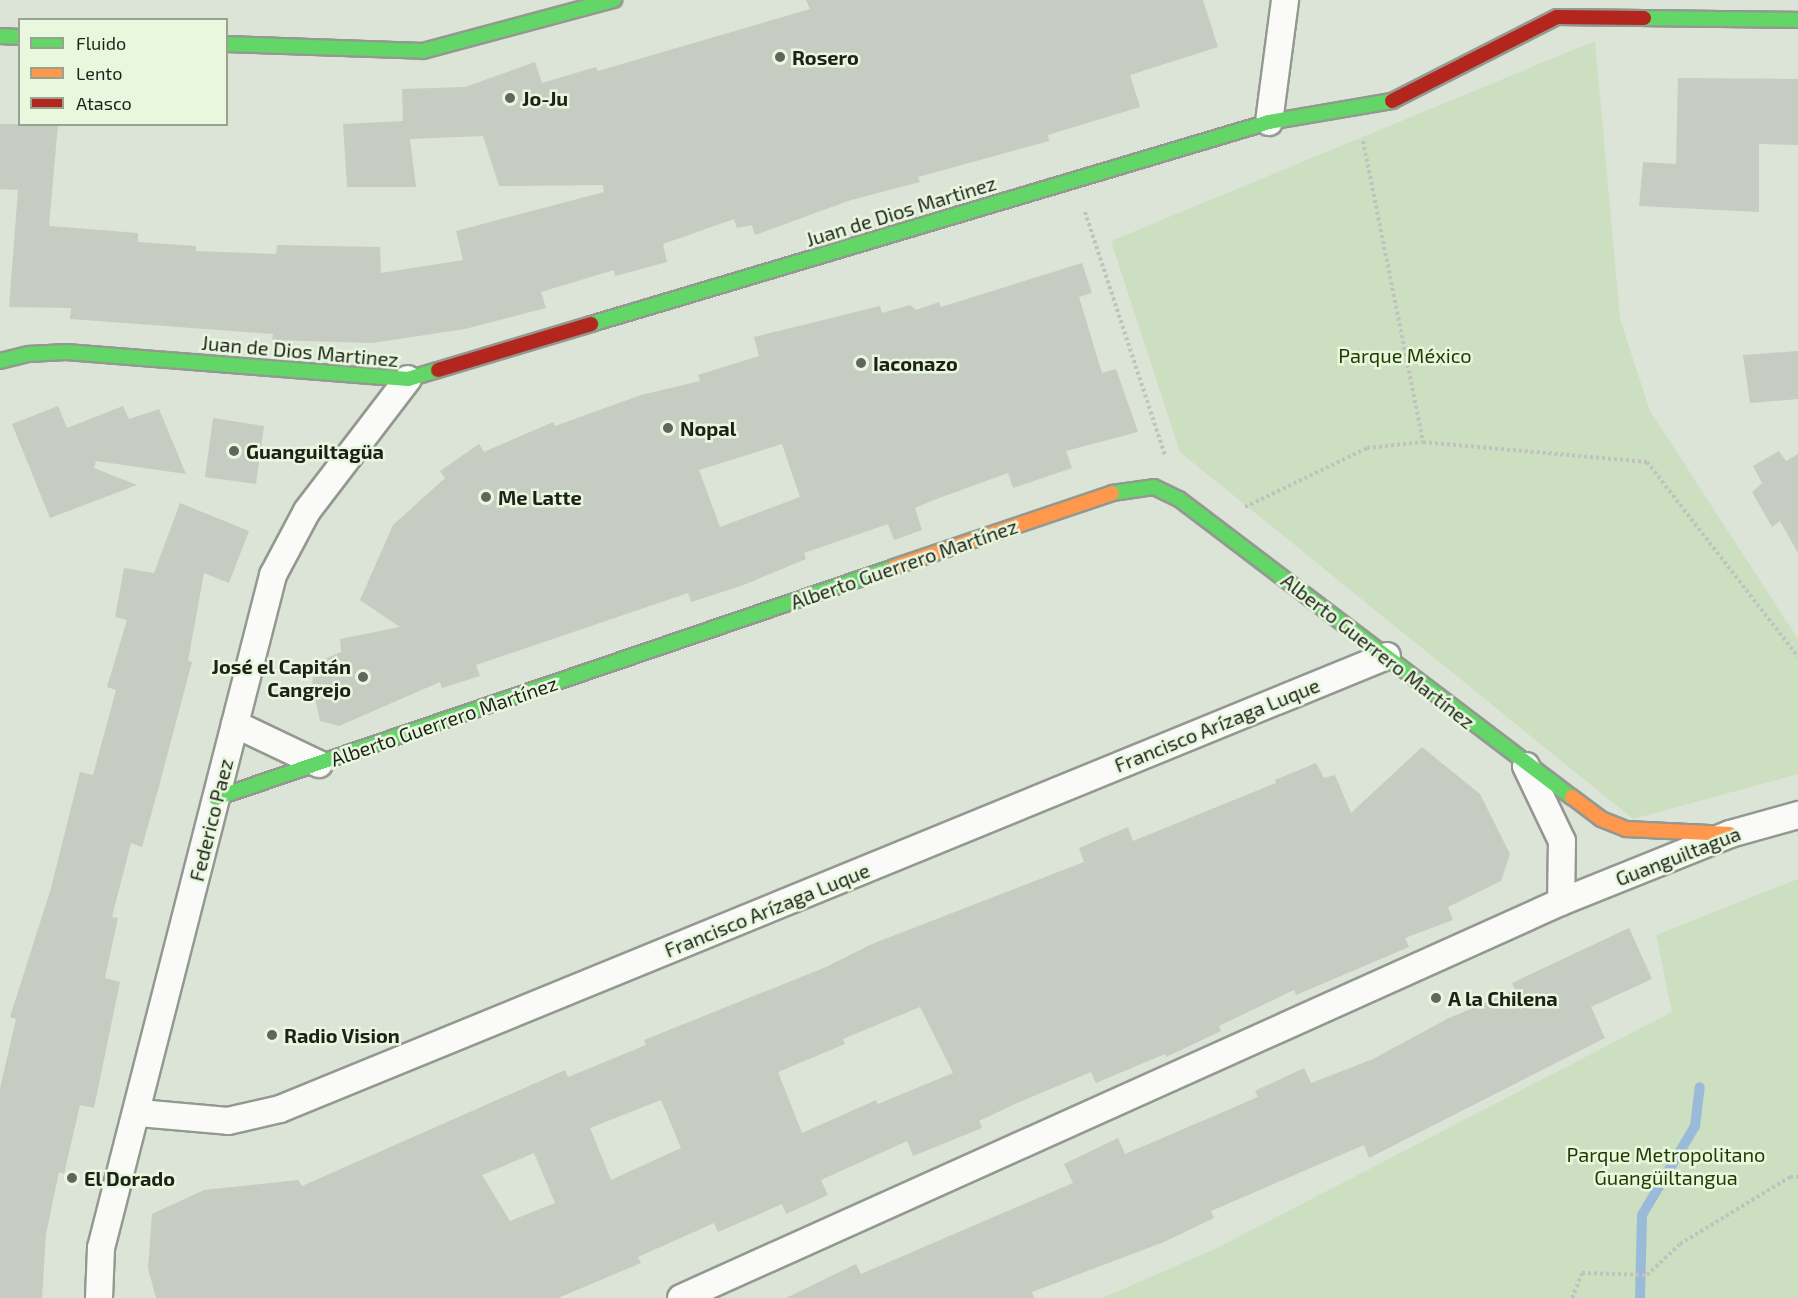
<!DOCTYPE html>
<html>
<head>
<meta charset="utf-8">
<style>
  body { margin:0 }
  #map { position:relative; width:1798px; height:1298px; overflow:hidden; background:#dce3d7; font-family:"Exo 2",sans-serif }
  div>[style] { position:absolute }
  .green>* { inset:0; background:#cddfc1 }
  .stream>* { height:10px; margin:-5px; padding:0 5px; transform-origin:5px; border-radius:5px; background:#9bbad9 }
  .building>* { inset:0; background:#c6ccc2 }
  .path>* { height:4px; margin-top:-2px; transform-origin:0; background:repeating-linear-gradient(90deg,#c0c2bf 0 3px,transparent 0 6px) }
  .roads { filter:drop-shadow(2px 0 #939990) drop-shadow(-2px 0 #939990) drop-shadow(0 2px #939990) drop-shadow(0 -2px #939990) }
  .street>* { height:26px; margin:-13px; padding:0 13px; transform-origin:13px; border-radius:13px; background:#fafbf9 }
  .fast>* { height:14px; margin:-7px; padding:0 7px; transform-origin:7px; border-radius:7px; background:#63d668 }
  .slow>* { height:14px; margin:-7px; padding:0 7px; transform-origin:7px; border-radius:7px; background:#ff974d }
  .jam>* { height:14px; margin:-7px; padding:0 7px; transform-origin:7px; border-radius:7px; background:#b3261e }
  .dots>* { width:16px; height:16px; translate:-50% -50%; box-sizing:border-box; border:3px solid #e8f7de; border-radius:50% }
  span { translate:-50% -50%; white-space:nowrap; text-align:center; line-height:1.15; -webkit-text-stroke:5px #e8f7de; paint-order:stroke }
  .poi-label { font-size:20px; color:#1d2219; font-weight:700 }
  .left { translate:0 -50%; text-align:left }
  .right { translate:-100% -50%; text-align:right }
  .street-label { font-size:20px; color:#1d2219 }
  .park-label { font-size:20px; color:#1f3c00 }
  .legend { position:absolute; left:18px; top:18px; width:210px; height:108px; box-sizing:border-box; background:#e8f7de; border:2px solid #97a28f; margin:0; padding:8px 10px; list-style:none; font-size:18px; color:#1d2219 }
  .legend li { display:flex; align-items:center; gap:12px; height:30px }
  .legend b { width:30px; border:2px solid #97a28f }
</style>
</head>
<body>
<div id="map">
  <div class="green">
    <i style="clip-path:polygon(1595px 41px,1620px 319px,1650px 411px,1798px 639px,1798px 774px,1633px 819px,1180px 452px,1111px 241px)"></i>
    <i style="clip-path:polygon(1798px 879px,1798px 1298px,1102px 1298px,1215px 1249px,1672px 1012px,1656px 935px)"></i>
  </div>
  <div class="stream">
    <i style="left:1640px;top:1298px;width:83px;rotate:-88.6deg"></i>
    <i style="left:1642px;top:1215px;width:104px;rotate:-59.2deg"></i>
    <i style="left:1695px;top:1126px;width:39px;rotate:-83deg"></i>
  </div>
  <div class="building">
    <i style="clip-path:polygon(806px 0,1203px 0,1218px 47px,1130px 75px,1140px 107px,1048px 135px,1049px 141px,918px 177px,920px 182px,851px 200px,755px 235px,752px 225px,737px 228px,734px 219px,663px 244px,667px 262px,615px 276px,614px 270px,541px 292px,546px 308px,465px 329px,372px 343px,272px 340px,273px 334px,70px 319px,71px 308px,9px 307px,18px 190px,0 189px,0 124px,58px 124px,49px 226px,138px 233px,138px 242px,196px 246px,196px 251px,276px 254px,277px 245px,380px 247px,381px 273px,463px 260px,456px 231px,604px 192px,603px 185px,499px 186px,483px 136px,410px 139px,416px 187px,347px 187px,343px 124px,403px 121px,402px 89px,465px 87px,535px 62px,542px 83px,596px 67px,598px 71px,810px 9px)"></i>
    <i style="clip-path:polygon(1678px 78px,1798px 79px,1798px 145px,1759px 144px,1759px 212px,1639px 206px,1643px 162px,1676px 164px)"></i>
    <i style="clip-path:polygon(evenodd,1082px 263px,1092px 293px,1079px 297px,1102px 373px,1116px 369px,1138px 432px,1066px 451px,1072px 468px,1013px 488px,1008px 473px,931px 501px,915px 508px,922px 530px,894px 540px,888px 524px,804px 553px,806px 559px,741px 586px,691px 602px,688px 593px,476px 665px,480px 676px,442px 688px,440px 682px,339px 726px,320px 721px,312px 684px,315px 663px,341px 652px,340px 639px,400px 627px,360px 600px,393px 525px,445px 478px,440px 471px,479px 444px,484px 452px,553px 422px,555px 426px,641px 395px,700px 381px,698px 375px,759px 356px,754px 337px,880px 306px,882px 313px,910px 305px,916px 310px,939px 302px,941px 307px,1082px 263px,782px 444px,800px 497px,720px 527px,699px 470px,782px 444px)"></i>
    <i style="clip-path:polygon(1798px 351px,1798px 399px,1750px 403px,1743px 355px)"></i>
    <i style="clip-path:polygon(58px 406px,67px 428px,123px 406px,129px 419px,159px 409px,186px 474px,96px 461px,94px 468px,137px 485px,50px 518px,12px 424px)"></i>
    <i style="clip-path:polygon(213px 418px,264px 426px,256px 484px,205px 477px)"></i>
    <i style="clip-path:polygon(1779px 451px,1786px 461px,1798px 454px,1798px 553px,1780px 521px,1772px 527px,1752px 492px,1762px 483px,1753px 466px)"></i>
    <i style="clip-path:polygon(180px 503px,249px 531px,229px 583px,204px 573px,188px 661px,192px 662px,158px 790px,142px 847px,131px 843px,112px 917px,118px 918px,105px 978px,120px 982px,94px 1108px,80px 1105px,64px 1174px,59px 1172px,46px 1234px,42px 1298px,0 1298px,0 1088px,16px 1019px,10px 1017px,51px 888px,80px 772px,93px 775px,116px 690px,107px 687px,127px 620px,115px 617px,124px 568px,154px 573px)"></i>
    <i style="clip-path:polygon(evenodd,1422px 747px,1480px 794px,1510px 854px,1501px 881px,1448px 907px,1453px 920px,1405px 938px,1409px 947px,1296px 995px,1294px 990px,1219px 1026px,1221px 1031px,1166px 1057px,1165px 1054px,1096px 1083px,1091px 1072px,1017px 1103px,979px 1121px,982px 1128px,913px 1156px,907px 1141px,821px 1180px,828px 1195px,786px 1214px,782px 1204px,718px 1232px,714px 1223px,638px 1257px,641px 1263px,558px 1298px,156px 1298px,148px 1268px,152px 1214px,204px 1190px,298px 1180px,302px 1186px,565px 1070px,568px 1077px,646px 1045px,644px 1040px,826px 967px,872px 944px,1084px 862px,1079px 848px,1128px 827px,1133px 841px,1276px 783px,1275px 780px,1316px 763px,1324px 778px,1335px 775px,1351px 813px,1422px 747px,920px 1007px,953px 1073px,878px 1104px,876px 1100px,802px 1133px,778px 1072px,845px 1044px,843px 1039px,920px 1007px,1422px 747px,661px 1100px,681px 1148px,611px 1180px,590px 1128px,661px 1100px,1422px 747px,534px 1153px,555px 1203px,510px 1221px,482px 1175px,534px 1153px)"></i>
    <i style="clip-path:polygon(1629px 928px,1652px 979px,1591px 1007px,1605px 1038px,1369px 1158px,1364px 1145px,1211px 1211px,1214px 1218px,1164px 1242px,1032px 1292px,1034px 1298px,786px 1298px,856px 1264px,861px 1274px,1073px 1183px,1064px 1164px,1118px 1138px,1125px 1154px,1258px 1097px,1255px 1091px,1304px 1068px,1311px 1083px,1373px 1059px,1447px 1019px,1515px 990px,1512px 983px)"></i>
  </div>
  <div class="path">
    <i style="left:1363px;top:141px;width:307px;rotate:78.7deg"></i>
    <i style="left:1085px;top:212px;width:257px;rotate:71.8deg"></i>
    <i style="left:1245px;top:507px;width:136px;rotate:-25.8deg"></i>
    <i style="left:1367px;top:448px;width:56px;rotate:-6.1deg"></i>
    <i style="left:1423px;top:442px;width:225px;rotate:5.1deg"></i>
    <i style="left:1647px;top:462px;width:247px;rotate:52.2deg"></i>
    <i style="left:1572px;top:1298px;width:27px;rotate:-68deg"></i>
    <i style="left:1582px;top:1273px;width:65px;rotate:1.8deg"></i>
    <i style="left:1647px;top:1275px;width:45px;rotate:-43.2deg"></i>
    <i style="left:1680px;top:1244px;width:129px;rotate:-31.3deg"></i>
    <i style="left:1790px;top:1177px;width:8px"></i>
  </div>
  <div class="roads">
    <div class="street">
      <i style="left:1269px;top:122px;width:123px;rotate:-82.5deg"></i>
      <i style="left:235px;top:724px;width:93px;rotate:25.5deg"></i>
      <i style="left:1526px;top:766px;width:83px;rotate:64.4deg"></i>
      <i style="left:1562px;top:841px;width:61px;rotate:90.9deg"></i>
      <i style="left:139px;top:1113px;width:89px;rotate:5.1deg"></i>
      <i style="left:228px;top:1121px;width:53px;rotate:-13deg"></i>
      <i style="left:280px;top:1109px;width:1196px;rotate:-22.26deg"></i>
      <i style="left:99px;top:1298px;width:50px;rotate:-87.7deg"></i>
      <i style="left:101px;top:1248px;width:695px;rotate:-75.66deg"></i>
      <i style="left:273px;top:575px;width:72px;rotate:-62deg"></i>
      <i style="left:307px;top:511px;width:166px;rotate:-52.6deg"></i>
      <i style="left:681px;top:1298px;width:965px;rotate:-24.23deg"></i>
      <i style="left:1561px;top:902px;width:182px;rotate:-21.9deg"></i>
      <i style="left:1730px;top:834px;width:71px;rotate:-15.6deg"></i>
    </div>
    <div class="fast">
      <i style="left:1644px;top:18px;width:154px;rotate:0.7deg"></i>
      <i style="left:0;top:36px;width:20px;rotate:3deg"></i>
      <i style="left:226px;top:44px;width:197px;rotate:2deg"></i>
      <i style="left:423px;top:51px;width:198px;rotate:-15deg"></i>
      <i style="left:591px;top:324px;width:707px;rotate:-16.59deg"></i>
      <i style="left:1269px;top:122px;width:125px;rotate:-9.7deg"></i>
      <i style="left:0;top:361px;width:30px;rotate:-14deg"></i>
      <i style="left:29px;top:354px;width:37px;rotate:-3deg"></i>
      <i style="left:66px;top:352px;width:343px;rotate:4.5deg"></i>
      <i style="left:408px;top:379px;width:31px;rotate:-17deg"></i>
      <i style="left:1112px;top:493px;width:42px;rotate:-8.1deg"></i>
      <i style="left:1154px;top:487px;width:28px;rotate:26deg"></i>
      <i style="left:1179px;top:499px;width:493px;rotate:37.2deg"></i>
      <i style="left:216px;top:798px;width:716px;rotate:-18.81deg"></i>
    </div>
    <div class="slow">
      <i style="left:894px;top:567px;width:230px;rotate:-18.7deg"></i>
      <i style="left:1572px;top:797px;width:36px;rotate:37deg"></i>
      <i style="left:1601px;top:819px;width:27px;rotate:22deg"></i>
      <i style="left:1626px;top:829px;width:104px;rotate:2.8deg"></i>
    </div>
    <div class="jam">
      <i style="left:1392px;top:101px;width:185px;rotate:-27deg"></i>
      <i style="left:1557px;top:17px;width:87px;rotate:0.7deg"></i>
      <i style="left:438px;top:370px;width:160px;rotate:-16.7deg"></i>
    </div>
  </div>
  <div class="dots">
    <i style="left:780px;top:57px;background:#60665c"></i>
    <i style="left:510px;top:98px;background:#60665c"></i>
    <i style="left:861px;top:363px;background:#60665c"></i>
    <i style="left:668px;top:428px;background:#60665c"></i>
    <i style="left:234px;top:451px;background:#60665c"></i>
    <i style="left:486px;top:497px;background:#60665c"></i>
    <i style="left:363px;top:677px;background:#60665c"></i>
    <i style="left:1436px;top:998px;background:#60665c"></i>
    <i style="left:272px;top:1035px;background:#60665c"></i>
    <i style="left:72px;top:1178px;background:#60665c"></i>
  </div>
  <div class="poi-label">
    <span class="left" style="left:792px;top:57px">Rosero</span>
    <span class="left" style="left:522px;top:98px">Jo-Ju</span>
    <span class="left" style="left:873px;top:363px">Iaconazo</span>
    <span class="left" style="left:680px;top:428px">Nopal</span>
    <span class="left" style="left:246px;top:451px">Guanguiltagüa</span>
    <span class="left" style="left:498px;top:497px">Me Latte</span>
    <span class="right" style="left:351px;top:678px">José el Capitán<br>Cangrejo</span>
    <span class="left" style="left:1448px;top:998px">A la Chilena</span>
    <span class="left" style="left:284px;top:1035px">Radio Vision</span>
    <span class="left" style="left:84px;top:1178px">El Dorado</span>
  </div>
  <div class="street-label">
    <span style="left:901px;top:211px;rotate:-17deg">Juan de Dios Martinez</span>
    <span style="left:300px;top:351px;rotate:5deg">Juan de Dios Martinez</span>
    <span style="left:904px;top:564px;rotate:-19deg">Alberto Guerrero Martínez</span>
    <span style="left:1378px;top:651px;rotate:38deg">Alberto Guerrero Martínez</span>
    <span style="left:444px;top:721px;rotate:-19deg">Alberto Guerrero Martínez</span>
    <span style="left:1217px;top:725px;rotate:-22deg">Francisco Arízaga Luque</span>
    <span style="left:211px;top:820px;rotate:-76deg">Federico Paez</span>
    <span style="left:1678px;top:856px;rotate:-21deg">Guanguiltagua</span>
    <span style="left:767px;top:910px;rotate:-22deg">Francisco Arízaga Luque</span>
  </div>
  <div class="park-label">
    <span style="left:1405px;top:355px">Parque México</span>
    <span style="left:1666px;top:1166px">Parque Metropolitano<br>Guangüiltangua</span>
  </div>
  <ul class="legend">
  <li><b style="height:8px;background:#63d668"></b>Fluido</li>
  <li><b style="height:8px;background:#ff974d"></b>Lento</li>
  <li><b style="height:8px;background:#b3261e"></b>Atasco</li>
  </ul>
</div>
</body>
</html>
